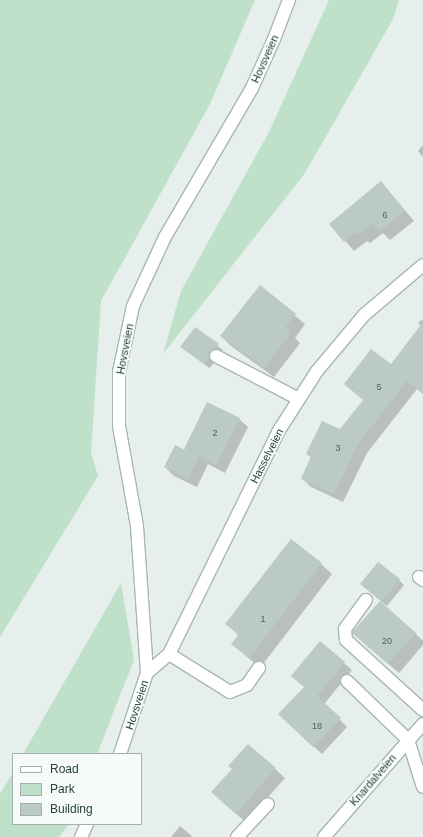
<!DOCTYPE html>
<html>
<head>
<meta charset="utf-8">
<style>
  body { margin:0 }
  #map { position:relative; width:423px; height:837px; overflow:hidden; background:#e6efeb; font-family:Helvetica,sans-serif }
  div>[style] { position:absolute }
  .green>* { inset:0; background:#bfe0c9 }
  .shadow>* { inset:0; background:#0003 }
  .building>* { inset:0; background:#bbcac4 }
  .roads { filter:drop-shadow(1px 0 #a8b7b3) drop-shadow(-1px 0 #a8b7b3) drop-shadow(0 1px #a8b7b3) drop-shadow(0 -1px #a8b7b3) }
  .minor>* { height:12px; margin:-6px; padding:0 6px; transform-origin:6px; border-radius:6px; background:#fff }
  span { translate:-50% -50%; white-space:nowrap; text-align:center; line-height:1.15; -webkit-text-stroke:3.5px #f6fbf9; paint-order:stroke }
  .number-label { font-size:9px; color:#4a635d }
  .number-label span { -webkit-text-stroke-width:0 }
  .street-label { font-size:11px; color:#24413b }
  .legend { position:absolute; left:12px; top:753px; width:130px; height:72px; box-sizing:border-box; background:#f6fbf9; border:1px solid #a2b1ad; margin:0; padding:5px 7px; list-style:none; font-size:12px; color:#24413b }
  .legend li { display:flex; align-items:center; gap:8px; height:20px }
  .legend b { width:20px; border:1px solid #a2b1ad }
</style>
</head>
<body>
<div id="map">
  <div class="green">
    <i style="clip-path:polygon(0 0,255px 0,210px 104px,101px 301px,91px 452px,98px 476px,0 637px)"></i>
    <i style="clip-path:polygon(329px 0,399px 0,393px 19px,305px 173px,163px 354px,181px 291px,269px 132px)"></i>
    <i style="clip-path:polygon(121px 583px,134px 660px,97px 754px,23px 754px)"></i>
    <i style="clip-path:polygon(13px 772px,13px 824px,69px 824px,59px 837px,0 837px,0 794px)"></i>
  </div>
  <div class="shadow">
    <i style="clip-path:polygon(423px 145px,423px 157px,418px 151px)"></i>
    <i style="clip-path:polygon(381px 182px,414px 221px,390px 240px,383px 233px,370px 243px,367px 241px,354px 251px,331px 224px)"></i>
    <i style="clip-path:polygon(260px 287px,305px 324px,295px 338px,300px 343px,274px 377px,231px 346px,221px 336px)"></i>
    <i style="clip-path:polygon(423px 319px,423px 394px,417px 389px,367px 453px,343px 502px,311px 487px,302px 478px,312px 458px,307px 454px,340px 431px,421px 326px,418px 323px)"></i>
    <i style="clip-path:polygon(195px 328px,223px 350px,214px 357px,214px 363px,209px 368px,182px 347px)"></i>
    <i style="clip-path:polygon(239px 419px,248px 427px,225px 473px,208px 464px,197px 487px,174px 476px,165px 467px,188px 452px,185px 448px)"></i>
    <i style="clip-path:polygon(321px 564px,332px 574px,260px 668px,232px 644px,239px 636px,227px 624px)"></i>
    <i style="clip-path:polygon(399px 580px,404px 585px,387px 606px,382px 602px,381px 603px,415px 633px,423px 641px,423px 645px,399px 673px,364px 643px,354px 632px,381px 601px,361px 584px)"></i>
    <i style="clip-path:polygon(344px 663px,352px 670px,324px 704px,347px 727px,322px 754px,287px 722px)"></i>
    <i style="clip-path:polygon(275px 769px,285px 778px,246px 822px,222px 802px)"></i>
    <i style="clip-path:polygon(180px 826px,193px 837px,171px 837px)"></i>
  </div>
  <div class="building">
    <i style="clip-path:polygon(381px 181px,405px 211px,380px 231px,373px 223px,359px 234px,357px 232px,344px 242px,329px 224px)"></i>
    <i style="clip-path:polygon(260px 285px,296px 314px,285px 328px,291px 333px,264px 368px,220px 336px)"></i>
    <i style="clip-path:polygon(423px 322px,423px 393px,407px 381px,358px 444px,334px 494px,301px 479px,311px 456px,306px 454px,322px 421px,340px 429px,363px 400px,344px 384px,371px 349px,391px 364px)"></i>
    <i style="clip-path:polygon(195px 327px,219px 344px,210px 352px,209px 358px,204px 364px,180px 347px)"></i>
    <i style="clip-path:polygon(207px 402px,240px 418px,216px 465px,199px 456px,188px 479px,164px 467px,175px 445px,189px 452px,184px 449px)"></i>
    <i style="clip-path:polygon(291px 539px,322px 563px,249px 658px,231px 644px,239px 634px,225px 624px)"></i>
    <i style="clip-path:polygon(378px 562px,400px 579px,382px 602px,360px 584px)"></i>
    <i style="clip-path:polygon(380px 601px,416px 633px,388px 664px,353px 634px,353px 631px)"></i>
    <i style="clip-path:polygon(320px 641px,345px 662px,317px 696px,341px 718px,313px 747px,278px 714px,304px 687px,291px 676px)"></i>
    <i style="clip-path:polygon(248px 744px,276px 768px,236px 814px,211px 792px,232px 769px,228px 766px)"></i>
  </div>
  <div class="roads">
    <div class="minor">
      <i style="left:216px;top:356px;width:93px;rotate:27.4deg"></i>
      <i style="left:419px;top:577px;width:5px;rotate:37deg"></i>
      <i style="left:366px;top:600px;width:36px;rotate:126deg"></i>
      <i style="left:345px;top:629px;width:11px;rotate:85deg"></i>
      <i style="left:346px;top:640px;width:104px;rotate:42.3deg"></i>
      <i style="left:169px;top:654px;width:72px;rotate:31.9deg"></i>
      <i style="left:230px;top:692px;width:18px;rotate:-22deg"></i>
      <i style="left:247px;top:685px;width:21px;rotate:-55deg"></i>
      <i style="left:147px;top:673px;width:29px;rotate:-41deg"></i>
      <i style="left:169px;top:654px;width:247px;rotate:-63.8deg"></i>
      <i style="left:278px;top:432px;width:72px;rotate:-57.4deg"></i>
      <i style="left:317px;top:371px;width:73px;rotate:-50deg"></i>
      <i style="left:364px;top:315px;width:77px;rotate:-40.3deg"></i>
      <i style="left:347px;top:681px;width:85px;rotate:44deg"></i>
      <i style="left:408px;top:740px;width:49px;rotate:72.3deg"></i>
      <i style="left:120px;top:754px;width:85px;rotate:-71.6deg"></i>
      <i style="left:147px;top:673px;width:147px;rotate:-93.9deg"></i>
      <i style="left:137px;top:526px;width:102px;rotate:-100.2deg"></i>
      <i style="left:119px;top:426px;width:54px;rotate:-90deg"></i>
      <i style="left:119px;top:372px;width:67px;rotate:-78deg"></i>
      <i style="left:133px;top:306px;width:76px;rotate:-65.1deg"></i>
      <i style="left:165px;top:237px;width:173px;rotate:-59.7deg"></i>
      <i style="left:252px;top:88px;width:54px;rotate:-65.8deg"></i>
      <i style="left:274px;top:39px;width:42px;rotate:-69deg"></i>
      <i style="left:81px;top:837px;width:14px;rotate:-65deg"></i>
      <i style="left:237px;top:837px;width:45px;rotate:-46.8deg"></i>
      <i style="left:324px;top:837px;width:150px;rotate:-48.8deg"></i>
    </div>
  </div>
  <div class="number-label">
    <span style="left:385px;top:215px">6</span>
    <span style="left:379px;top:387px">5</span>
    <span style="left:215px;top:433px">2</span>
    <span style="left:338px;top:448px">3</span>
    <span style="left:263px;top:619px">1</span>
    <span style="left:387px;top:641px">20</span>
    <span style="left:317px;top:726px">18</span>
  </div>
  <div class="street-label">
    <span style="left:265px;top:59px;rotate:-66deg">Hovsveien</span>
    <span style="left:125px;top:349px;rotate:-79deg">Hovsveien</span>
    <span style="left:267px;top:456px;rotate:-63deg">Hasselveien</span>
    <span style="left:137px;top:705px;rotate:-72deg">Hovsveien</span>
    <span style="left:373px;top:780px;rotate:-49deg">Knardalveien</span>
  </div>
  <ul class="legend">
  <li><b style="height:5px;background:#fff"></b>Road</li>
  <li><b style="height:11px;background:#bfe0c9"></b>Park</li>
  <li><b style="height:11px;background:#bbcac4"></b>Building</li>
  </ul>
</div>
</body>
</html>
